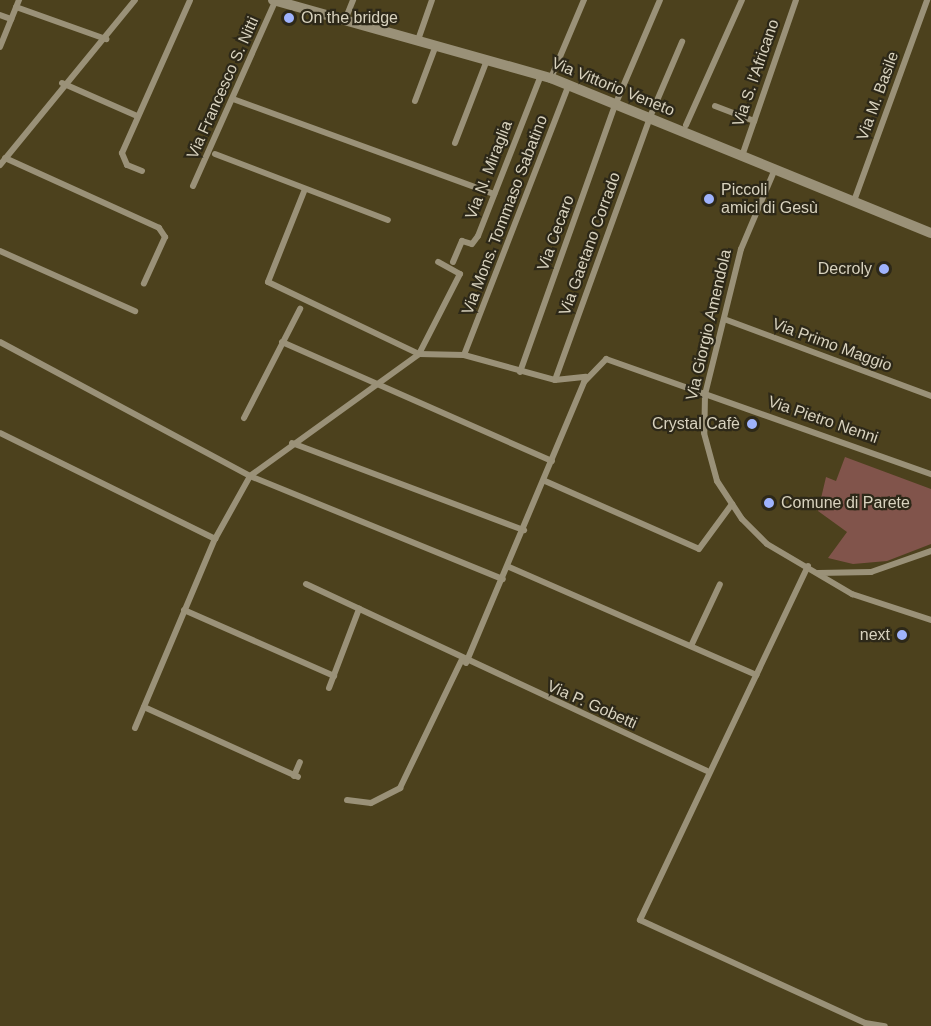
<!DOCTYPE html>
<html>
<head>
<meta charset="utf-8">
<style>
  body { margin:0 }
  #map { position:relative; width:931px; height:1026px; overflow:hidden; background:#4c411d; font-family:Helvetica,sans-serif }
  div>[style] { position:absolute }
  .green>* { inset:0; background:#81544b }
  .minor>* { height:6px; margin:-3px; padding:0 3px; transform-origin:3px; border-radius:3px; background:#9a9178 }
  .tertiary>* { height:10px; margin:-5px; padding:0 5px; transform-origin:5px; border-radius:5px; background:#9a9178 }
  .dots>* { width:16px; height:16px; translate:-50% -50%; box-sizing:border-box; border:3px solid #2d2818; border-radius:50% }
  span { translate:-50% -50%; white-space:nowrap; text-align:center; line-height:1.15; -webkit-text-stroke:4.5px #2d2818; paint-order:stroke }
  .poi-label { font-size:16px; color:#d8d2be }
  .left { translate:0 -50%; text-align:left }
  .right { translate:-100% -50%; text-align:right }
  .street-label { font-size:16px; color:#d8d2be }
</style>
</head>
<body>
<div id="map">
  <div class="green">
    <i style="clip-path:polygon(845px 457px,931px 489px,931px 544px,887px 561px,853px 564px,828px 558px,847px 532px,818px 511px,826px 477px,836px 481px)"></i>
  </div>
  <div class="minor">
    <i style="left:16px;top:7px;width:96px;rotate:19.6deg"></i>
    <i style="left:0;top:15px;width:12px;rotate:20deg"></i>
    <i style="left:345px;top:20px;width:22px;rotate:-68deg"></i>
    <i style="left:418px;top:40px;width:42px;rotate:-70.7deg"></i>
    <i style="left:0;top:47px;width:51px;rotate:-68deg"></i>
    <i style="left:551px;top:78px;width:85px;rotate:-67.1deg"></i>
    <i style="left:62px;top:83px;width:82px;rotate:23.7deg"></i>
    <i style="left:233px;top:99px;width:278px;rotate:20deg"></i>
    <i style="left:415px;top:101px;width:60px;rotate:-69.4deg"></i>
    <i style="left:715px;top:106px;width:42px;rotate:21deg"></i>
    <i style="left:686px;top:125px;width:137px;rotate:-65.9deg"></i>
    <i style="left:455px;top:143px;width:89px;rotate:-68.9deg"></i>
    <i style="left:215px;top:154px;width:185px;rotate:20.9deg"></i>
    <i style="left:742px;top:156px;width:165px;rotate:-70.9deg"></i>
    <i style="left:5px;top:158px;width:169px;rotate:24.4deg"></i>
    <i style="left:159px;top:228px;width:11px;rotate:56deg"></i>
    <i style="left:165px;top:237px;width:51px;rotate:114.5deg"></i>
    <i style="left:0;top:165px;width:213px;rotate:-50.7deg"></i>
    <i style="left:775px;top:169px;width:87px;rotate:113deg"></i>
    <i style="left:741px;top:249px;width:149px;rotate:103.9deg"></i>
    <i style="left:705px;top:394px;width:39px;rotate:91deg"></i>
    <i style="left:704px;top:433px;width:50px;rotate:74.8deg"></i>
    <i style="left:717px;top:481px;width:45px;rotate:56.7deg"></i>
    <i style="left:742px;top:519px;width:35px;rotate:45deg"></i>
    <i style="left:767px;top:544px;width:99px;rotate:30.5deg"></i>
    <i style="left:852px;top:594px;width:83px;rotate:18.2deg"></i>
    <i style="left:142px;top:171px;width:16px;rotate:-158deg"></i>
    <i style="left:127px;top:165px;width:13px;rotate:-113deg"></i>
    <i style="left:122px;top:153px;width:167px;rotate:-66deg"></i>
    <i style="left:193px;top:186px;width:204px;rotate:-66deg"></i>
    <i style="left:305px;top:189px;width:100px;rotate:111.7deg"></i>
    <i style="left:268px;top:282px;width:167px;rotate:25.5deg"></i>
    <i style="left:419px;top:354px;width:45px;rotate:1.3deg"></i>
    <i style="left:464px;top:355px;width:94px;rotate:15.4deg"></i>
    <i style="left:555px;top:380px;width:31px;rotate:-6deg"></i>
    <i style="left:854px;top:201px;width:214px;rotate:-70deg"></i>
    <i style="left:0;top:251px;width:148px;rotate:24deg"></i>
    <i style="left:453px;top:262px;width:23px;rotate:-67deg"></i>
    <i style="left:462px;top:241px;width:10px;rotate:17deg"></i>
    <i style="left:472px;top:244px;width:10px;rotate:-53deg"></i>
    <i style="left:478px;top:236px;width:173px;rotate:-68.6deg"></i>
    <i style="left:724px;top:319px;width:221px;rotate:20.4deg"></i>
    <i style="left:0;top:342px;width:284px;rotate:28.2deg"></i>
    <i style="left:250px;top:476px;width:273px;rotate:22.2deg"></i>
    <i style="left:282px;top:342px;width:295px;rotate:23.8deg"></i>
    <i style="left:464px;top:355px;width:291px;rotate:-68.8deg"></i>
    <i style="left:520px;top:372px;width:286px;rotate:-70.4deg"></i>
    <i style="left:616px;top:103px;width:112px;rotate:-66.9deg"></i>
    <i style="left:555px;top:380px;width:280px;rotate:-70.1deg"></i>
    <i style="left:650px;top:117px;width:82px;rotate:-66.9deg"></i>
    <i style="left:244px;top:418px;width:123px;rotate:-62.8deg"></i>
    <i style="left:0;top:433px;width:240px;rotate:26.2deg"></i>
    <i style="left:292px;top:443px;width:248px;rotate:20.6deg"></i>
    <i style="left:545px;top:481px;width:168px;rotate:23.8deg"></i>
    <i style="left:699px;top:549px;width:56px;rotate:-53.7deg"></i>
    <i style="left:808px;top:566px;width:392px;rotate:115.4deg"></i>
    <i style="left:640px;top:920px;width:247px;rotate:24.6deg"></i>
    <i style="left:865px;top:1023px;width:20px;rotate:9deg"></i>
    <i style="left:509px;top:567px;width:270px;rotate:23.6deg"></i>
    <i style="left:818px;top:573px;width:53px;rotate:-1.1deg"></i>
    <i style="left:871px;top:572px;width:64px;rotate:-19.3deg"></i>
    <i style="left:306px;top:584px;width:442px;rotate:25deg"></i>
    <i style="left:184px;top:610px;width:164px;rotate:23.7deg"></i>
    <i style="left:691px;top:646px;width:68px;rotate:-64.9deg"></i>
    <i style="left:466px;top:663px;width:305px;rotate:-67.2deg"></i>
    <i style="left:584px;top:382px;width:32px;rotate:-46deg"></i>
    <i style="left:606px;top:359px;width:345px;rotate:19.5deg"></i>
    <i style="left:329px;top:688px;width:85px;rotate:-69.2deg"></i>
    <i style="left:144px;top:707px;width:169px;rotate:24.4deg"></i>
    <i style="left:135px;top:728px;width:205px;rotate:-67.1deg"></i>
    <i style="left:215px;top:539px;width:72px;rotate:-60.9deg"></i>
    <i style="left:250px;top:476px;width:208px;rotate:-35.8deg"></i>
    <i style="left:419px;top:354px;width:90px;rotate:-62.9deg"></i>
    <i style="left:460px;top:274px;width:25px;rotate:-151deg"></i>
    <i style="left:294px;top:776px;width:15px;rotate:-67deg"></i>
    <i style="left:347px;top:800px;width:24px;rotate:7deg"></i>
    <i style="left:371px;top:803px;width:33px;rotate:-27deg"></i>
    <i style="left:400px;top:788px;width:141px;rotate:-64.3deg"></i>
  </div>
  <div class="tertiary">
    <i style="left:273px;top:0;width:289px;rotate:15.7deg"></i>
    <i style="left:551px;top:78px;width:410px;rotate:22.2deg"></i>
  </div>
  <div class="dots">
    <i style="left:289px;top:18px;background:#9fb3fd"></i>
    <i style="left:709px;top:199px;background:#9fb3fd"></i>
    <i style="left:884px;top:269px;background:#9fb3fd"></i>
    <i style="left:752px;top:424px;background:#9fb3fd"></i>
    <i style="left:769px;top:503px;background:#9fb3fd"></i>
    <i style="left:902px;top:635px;background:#9fb3fd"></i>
  </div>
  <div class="poi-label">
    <span class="left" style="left:301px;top:18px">On the bridge</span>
    <span class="left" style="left:721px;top:199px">Piccoli<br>amici di Gesù</span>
    <span class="right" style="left:872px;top:269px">Decroly</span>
    <span class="right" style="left:740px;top:424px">Crystal Cafè</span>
    <span class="left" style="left:781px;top:503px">Comune di Parete</span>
    <span class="right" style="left:890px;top:635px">next</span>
  </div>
  <div class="street-label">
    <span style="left:756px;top:73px;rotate:-71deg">Via S. l'Africano</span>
    <span style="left:613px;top:87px;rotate:22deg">Via Vittorio Veneto</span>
    <span style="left:223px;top:88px;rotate:-66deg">Via Francesco S. Nitti</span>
    <span style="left:878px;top:96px;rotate:-70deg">Via M. Basile</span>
    <span style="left:489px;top:170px;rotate:-69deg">Via N. Miraglia</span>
    <span style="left:505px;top:215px;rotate:-69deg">Via Mons. Tommaso Sabatino</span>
    <span style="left:556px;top:233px;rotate:-70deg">Via Cecaro</span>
    <span style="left:590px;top:244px;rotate:-70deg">Via Gaetano Corrado</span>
    <span style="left:709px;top:325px;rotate:-77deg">Via Giorgio Amendola</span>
    <span style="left:832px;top:345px;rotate:20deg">Via Primo Maggio</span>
    <span style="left:823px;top:420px;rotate:19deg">Via Pietro Nenni</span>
    <span style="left:592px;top:705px;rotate:24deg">Via P. Gobetti</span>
  </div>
</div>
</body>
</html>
